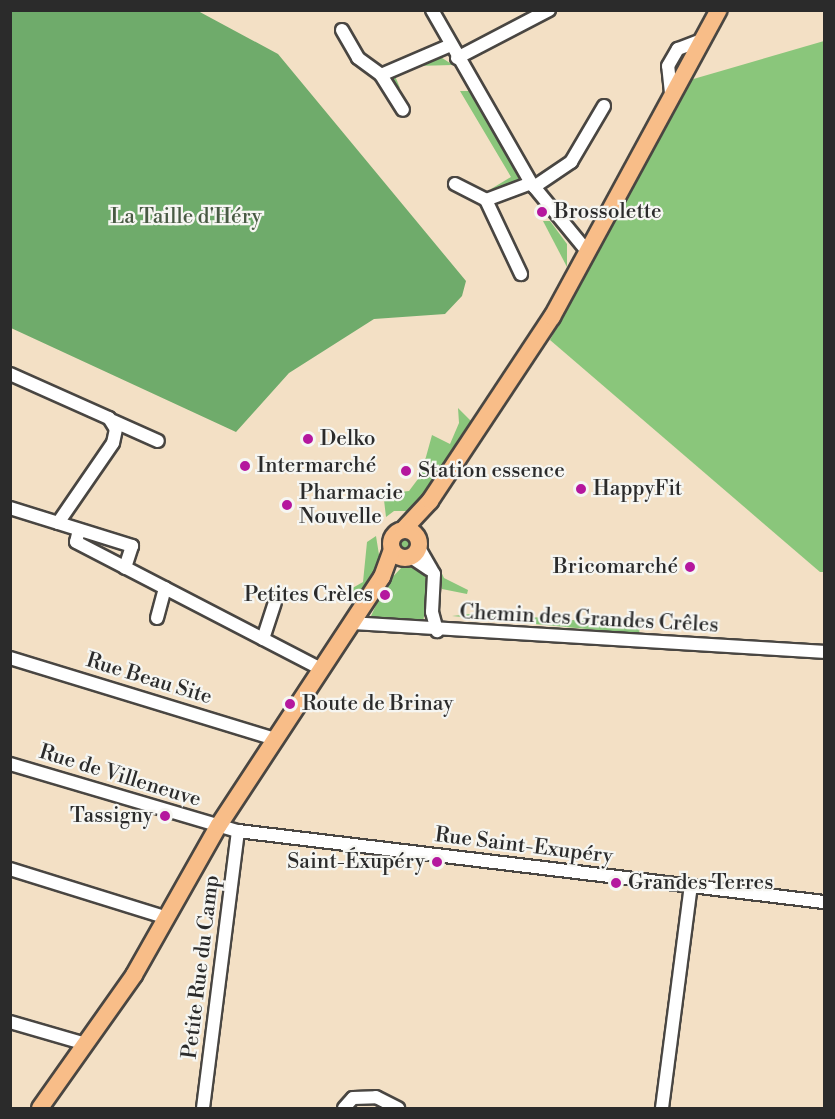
<!DOCTYPE html>
<html>
<head>
<meta charset="utf-8">
<style>
  body { margin:0 }
  #map { position:relative; width:835px; height:1119px; overflow:hidden; background:#f3e0c5; font-family:"Libre Bodoni",serif }
  div>[style] { position:absolute }
  .green>* { inset:0; background:#8ac67b }
  .round { border-radius:50% }
  .forest>* { inset:0; background:#6fab6b }
  .roads { filter:drop-shadow(2px 0 #494642) drop-shadow(-2px 0 #494642) drop-shadow(0 2px #494642) drop-shadow(0 -2px #494642) }
  .minor>* { height:12px; margin:-6px; padding:0 6px; transform-origin:6px; border-radius:6px; background:#fff }
  .major>* { height:16px; margin:-8px; padding:0 8px; transform-origin:8px; border-radius:8px; background:#f8bd88 }
  .major>.ring { margin:-8px; padding:0; box-sizing:content-box; background:none; border:16px solid #f8bd88; border-radius:50% }
  .dots>* { width:16px; height:16px; translate:-50% -50%; box-sizing:border-box; border:3px solid #f6f6f2; border-radius:50% }
  span { translate:-50% -50%; white-space:nowrap; text-align:center; line-height:1.15; -webkit-text-stroke:4.5px #f6f6f2; paint-order:stroke }
  .poi-label { font-size:21px; color:#2b2b2b }
  .left { translate:0 -50%; text-align:left }
  .right { translate:-100% -50%; text-align:right }
  .park-label { font-size:21px; color:#485a43 }
  .street-label { font-size:21px; color:#2b2b2b }
  .frame { position:absolute; inset:0; border:12px solid #2b2b2b; pointer-events:none }
</style>
</head>
<body>
<div id="map">
  <div class="green">
    <i style="clip-path:polygon(824px 41px,824px 572px,820px 572px,550px 340px,690px 80px)"></i>
    <i style="clip-path:polygon(439px 56px,453px 65px,415px 66px,395px 76px,400px 88px,392px 86px,392px 76px,413px 65px)"></i>
    <i style="clip-path:polygon(460px 91px,469px 91px,520px 178px,494px 193px,491px 189px,511px 177px)"></i>
    <i style="clip-path:polygon(543px 221px,550px 221px,567px 244px,567px 267px)"></i>
    <i style="clip-path:polygon(458px 408px,471px 421px,413px 511px,394px 511px,386px 517px,384px 500px,390px 493px,409px 491px,421px 475px,432px 435px,450px 444px,459px 423px)"></i>
    <i class="round" style="left:397px;top:536px;width:16px;height:16px"></i>
    <i style="clip-path:polygon(376px 536px,380px 561px,355px 605px,349px 590px,363px 582px,367px 542px)"></i>
    <i style="clip-path:polygon(403px 566px,418px 566px,429px 582px,423px 623px,370px 618px,386px 584px)"></i>
    <i style="clip-path:polygon(439px 567px,444px 578px,468px 590px,467px 594px,442px 589px)"></i>
    <i style="clip-path:polygon(479px 613px,640px 625px,639px 634px,452px 616px)"></i>
  </div>
  <div class="forest">
    <i style="clip-path:polygon(11px 10px,198px 11px,278px 54px,466px 281px,462px 296px,445px 314px,374px 319px,289px 373px,236px 432px,11px 328px)"></i>
  </div>
  <div class="roads">
    <div class="minor">
      <i style="left:432px;top:10px;width:199px;rotate:60.2deg"></i>
      <i style="left:531px;top:183px;width:87px;rotate:50.6deg"></i>
      <i style="left:342px;top:30px;width:32px;rotate:60deg"></i>
      <i style="left:358px;top:58px;width:29px;rotate:36deg"></i>
      <i style="left:381px;top:75px;width:41px;rotate:57.8deg"></i>
      <i style="left:457px;top:58px;width:104px;rotate:-27.6deg"></i>
      <i style="left:381px;top:75px;width:76px;rotate:-23.2deg"></i>
      <i style="left:671px;top:93px;width:27px;rotate:-96deg"></i>
      <i style="left:668px;top:66px;width:20px;rotate:-60deg"></i>
      <i style="left:678px;top:49px;width:25px;rotate:-21deg"></i>
      <i style="left:455px;top:184px;width:35px;rotate:27deg"></i>
      <i style="left:486px;top:200px;width:82px;rotate:64.7deg"></i>
      <i style="left:534px;top:187px;width:45px;rotate:-34deg"></i>
      <i style="left:571px;top:162px;width:65px;rotate:-59.5deg"></i>
      <i style="left:486px;top:200px;width:48px;rotate:-20.7deg"></i>
      <i style="left:10px;top:374px;width:108px;rotate:24deg"></i>
      <i style="left:109px;top:418px;width:13px;rotate:58deg"></i>
      <i style="left:116px;top:429px;width:14px;rotate:102deg"></i>
      <i style="left:113px;top:443px;width:97px;rotate:124.5deg"></i>
      <i style="left:113px;top:421px;width:49px;rotate:24deg"></i>
      <i style="left:10px;top:508px;width:128px;rotate:17.3deg"></i>
      <i style="left:132px;top:546px;width:23px;rotate:108deg"></i>
      <i style="left:79px;top:530px;width:12px;rotate:104deg"></i>
      <i style="left:76px;top:542px;width:276px;rotate:27.4deg"></i>
      <i style="left:419px;top:548px;width:30px;rotate:60deg"></i>
      <i style="left:434px;top:574px;width:38px;rotate:93deg"></i>
      <i style="left:432px;top:612px;width:20px;rotate:75deg"></i>
      <i style="left:411px;top:557px;width:22px;rotate:34deg"></i>
      <i style="left:157px;top:618px;width:31px;rotate:-75deg"></i>
      <i style="left:351px;top:623px;width:474px;rotate:3.5deg"></i>
      <i style="left:263px;top:639px;width:38px;rotate:-72deg"></i>
      <i style="left:10px;top:658px;width:277px;rotate:17deg"></i>
      <i style="left:10px;top:764px;width:238px;rotate:16.4deg"></i>
      <i style="left:238px;top:831px;width:590px;rotate:6.91deg"></i>
      <i style="left:10px;top:869px;width:164px;rotate:17.3deg"></i>
      <i style="left:10px;top:1022px;width:79px;rotate:16.1deg"></i>
      <i style="left:203px;top:1108px;width:279px;rotate:-82.8deg"></i>
      <i style="left:344px;top:1108px;width:13px;rotate:-48deg"></i>
      <i style="left:353px;top:1098px;width:23px;rotate:-2deg"></i>
      <i style="left:376px;top:1097px;width:25px;rotate:27deg"></i>
      <i style="left:662px;top:1108px;width:224px;rotate:-82.6deg"></i>
    </div>
    <div class="major">
      <i class="ring" style="left:391px;top:530px;width:12px;height:12px"></i>
      <i style="left:403px;top:530px;width:40px;rotate:-47deg"></i>
      <i style="left:430px;top:501px;width:221px;rotate:-56.5deg"></i>
      <i style="left:552px;top:317px;width:349px;rotate:-61.5deg"></i>
      <i style="left:40px;top:1108px;width:163px;rotate:-54.7deg"></i>
      <i style="left:134px;top:975px;width:172px;rotate:-60.5deg"></i>
      <i style="left:219px;top:825px;width:297px;rotate:-56.7deg"></i>
      <i style="left:382px;top:577px;width:29px;rotate:-70deg"></i>
    </div>
  </div>
  <div class="dots">
    <i style="left:542px;top:212px;background:#b5179e"></i>
    <i style="left:308px;top:439px;background:#b5179e"></i>
    <i style="left:245px;top:466px;background:#b5179e"></i>
    <i style="left:406px;top:471px;background:#b5179e"></i>
    <i style="left:581px;top:489px;background:#b5179e"></i>
    <i style="left:287px;top:505px;background:#b5179e"></i>
    <i style="left:690px;top:567px;background:#b5179e"></i>
    <i style="left:385px;top:595px;background:#b5179e"></i>
    <i style="left:290px;top:704px;background:#b5179e"></i>
    <i style="left:165px;top:816px;background:#b5179e"></i>
    <i style="left:437px;top:862px;background:#b5179e"></i>
    <i style="left:616px;top:883px;background:#b5179e"></i>
  </div>
  <div class="poi-label">
    <span class="left" style="left:554px;top:212px">Brossolette</span>
    <span class="left" style="left:320px;top:439px">Delko</span>
    <span class="left" style="left:257px;top:466px">Intermarché</span>
    <span class="left" style="left:418px;top:471px">Station essence</span>
    <span class="left" style="left:593px;top:489px">HappyFit</span>
    <span class="left" style="left:299px;top:505px">Pharmacie<br>Nouvelle</span>
    <span class="right" style="left:678px;top:567px">Bricomarché</span>
    <span class="right" style="left:373px;top:595px">Petites Crèles</span>
    <span class="left" style="left:302px;top:704px">Route de Brinay</span>
    <span class="right" style="left:153px;top:816px">Tassigny</span>
    <span class="right" style="left:425px;top:862px">Saint-Éxupéry</span>
    <span class="left" style="left:628px;top:883px">Grandes Terres</span>
  </div>
  <div class="park-label">
    <span style="left:186px;top:217px">La Taille d'Héry</span>
  </div>
  <div class="street-label">
    <span style="left:589px;top:619px;rotate:3deg">Chemin des Grandes Crêles</span>
    <span style="left:149px;top:679px;rotate:17deg">Rue Beau Site</span>
    <span style="left:120px;top:776px;rotate:17deg">Rue de Villeneuve</span>
    <span style="left:524px;top:846px;rotate:7deg">Rue Saint-Exupéry</span>
    <span style="left:201px;top:967px;rotate:-83deg">Petite Rue du Camp</span>
  </div>
  <div class="frame"></div>
</div>
</body>
</html>
